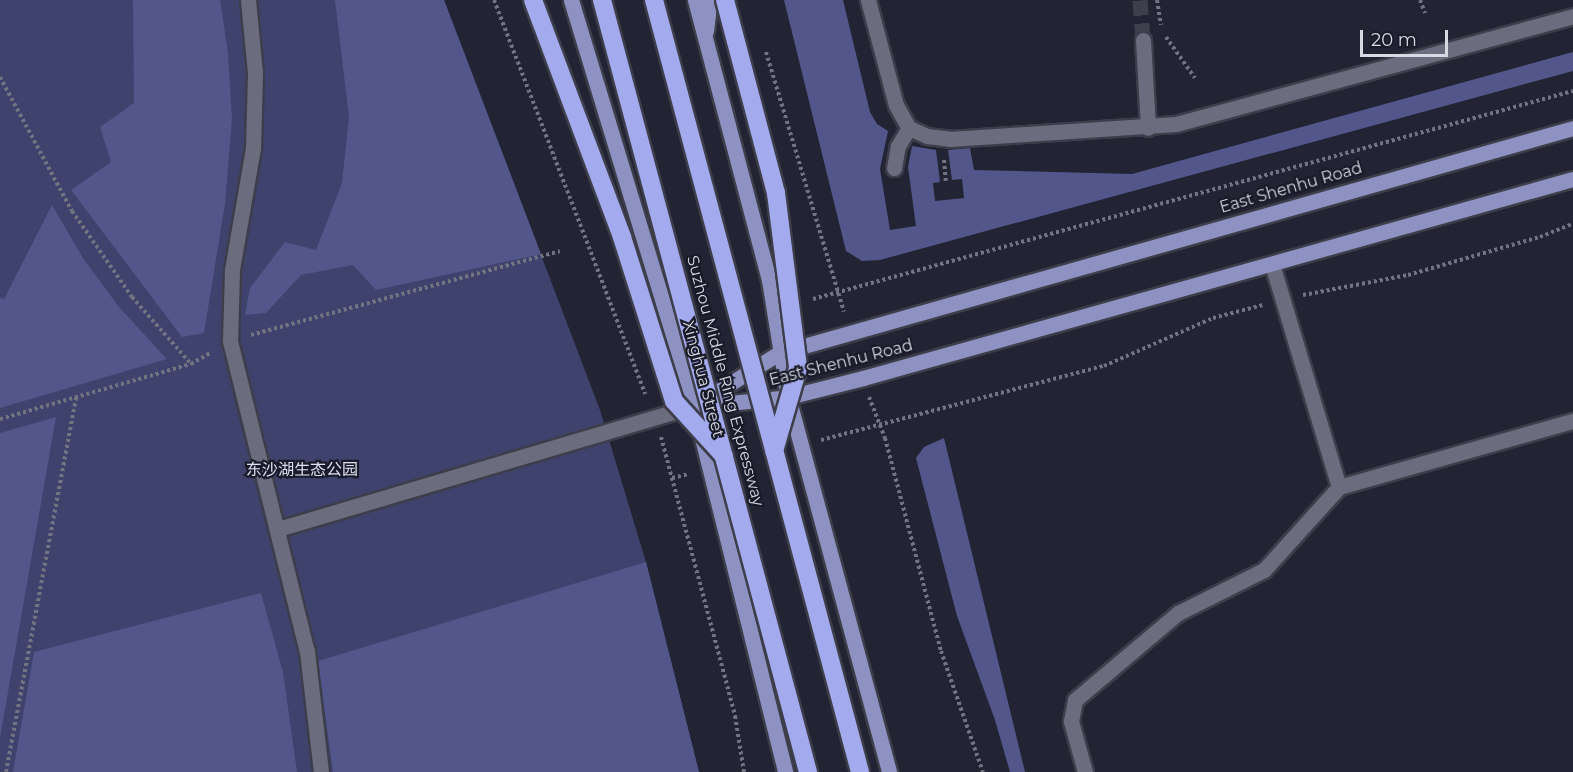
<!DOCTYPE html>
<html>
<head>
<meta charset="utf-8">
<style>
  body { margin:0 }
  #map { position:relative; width:1573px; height:772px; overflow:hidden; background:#222433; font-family:Montserrat,"Noto Sans SC",sans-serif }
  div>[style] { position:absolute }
  .green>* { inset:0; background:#3e426c }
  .forest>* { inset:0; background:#52568b }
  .minor-tunnel>* { height:15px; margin-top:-7.5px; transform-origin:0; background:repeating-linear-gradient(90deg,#3d3f4d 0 15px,transparent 0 23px) }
  .path>* { height:4px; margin-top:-2px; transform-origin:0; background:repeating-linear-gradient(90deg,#727481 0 3px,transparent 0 6px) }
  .roads { filter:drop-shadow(2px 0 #3d3e4a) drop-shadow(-2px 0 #3d3e4a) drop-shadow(0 2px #3d3e4a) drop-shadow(0 -2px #3d3e4a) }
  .minor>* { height:15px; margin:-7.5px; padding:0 7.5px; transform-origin:7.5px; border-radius:7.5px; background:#6b6d7f }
  .major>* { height:15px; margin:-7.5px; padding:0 7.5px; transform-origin:7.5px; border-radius:7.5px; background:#8d92c2 }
  .bridges { filter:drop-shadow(2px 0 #3d3e4a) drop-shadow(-2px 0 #3d3e4a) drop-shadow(0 2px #3d3e4a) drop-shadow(0 -2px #3d3e4a) }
  .highway-bridge>* { height:18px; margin:-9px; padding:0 9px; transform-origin:9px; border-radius:9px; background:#a3aaee }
  span { translate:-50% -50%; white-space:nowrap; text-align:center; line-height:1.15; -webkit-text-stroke:4.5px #191b29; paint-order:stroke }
  .street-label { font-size:16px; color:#d7d9e3 }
  .park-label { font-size:16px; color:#dee0f1 }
  .scale { position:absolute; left:1360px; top:30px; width:88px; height:27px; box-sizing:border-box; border:3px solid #d7d9e3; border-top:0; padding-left:8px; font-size:18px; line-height:21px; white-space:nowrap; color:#d7d9e3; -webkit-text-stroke:4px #191b29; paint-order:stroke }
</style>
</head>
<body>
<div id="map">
  <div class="green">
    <i style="clip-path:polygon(0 0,444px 0,600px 410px,646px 562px,699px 772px,0 772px)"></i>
  </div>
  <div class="forest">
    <i style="clip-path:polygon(133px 0,220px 0,228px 53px,232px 119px,225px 204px,204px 333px,182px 337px,71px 190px,111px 162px,100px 127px,134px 103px)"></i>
    <i style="clip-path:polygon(335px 0,444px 0,541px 254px,376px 290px,353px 265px,301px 275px,266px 313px,245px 315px,250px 288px,285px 242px,316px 250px,342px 183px,349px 117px)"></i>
    <i style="clip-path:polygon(784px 0,843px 0,870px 112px,877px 124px,888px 131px,880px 169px,890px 230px,916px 226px,908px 167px,912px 146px,936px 150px,940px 182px,933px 183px,935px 201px,964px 198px,962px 179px,952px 180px,948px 150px,970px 148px,974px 170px,1132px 174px,1573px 52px,1573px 71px,880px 260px,862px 261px,846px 251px)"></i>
    <i style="clip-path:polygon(52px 205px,83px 258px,119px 307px,167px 359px,0 408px,0 298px,4px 299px)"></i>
    <i style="clip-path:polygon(56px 417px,0 738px,0 433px)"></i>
    <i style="clip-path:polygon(944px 438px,1025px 772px,1010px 772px,995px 720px,957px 616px,916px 458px,924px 447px)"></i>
    <i style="clip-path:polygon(646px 562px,699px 772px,333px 772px,318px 661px)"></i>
    <i style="clip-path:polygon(261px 593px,283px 672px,297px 772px,13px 772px,34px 652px)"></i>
  </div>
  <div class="minor-tunnel">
    <i style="left:1140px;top:0;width:40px;rotate:85.7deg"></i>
  </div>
  <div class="path">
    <i style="left:494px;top:0;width:422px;rotate:69deg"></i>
    <i style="left:1157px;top:0;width:25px;rotate:81deg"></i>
    <i style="left:1420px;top:0;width:14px;rotate:69deg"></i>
    <i style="left:1166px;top:37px;width:50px;rotate:54.7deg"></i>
    <i style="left:766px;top:52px;width:271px;rotate:73.3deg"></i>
    <i style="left:0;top:77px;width:152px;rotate:61.8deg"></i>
    <i style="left:72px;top:211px;width:105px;rotate:55.1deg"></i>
    <i style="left:132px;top:297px;width:89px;rotate:48.6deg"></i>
    <i style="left:944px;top:160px;width:21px;rotate:85deg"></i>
    <i style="left:1303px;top:295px;width:107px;rotate:-10.8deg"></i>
    <i style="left:1408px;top:275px;width:137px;rotate:-16.1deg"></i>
    <i style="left:1540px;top:237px;width:35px;rotate:-22deg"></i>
    <i style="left:813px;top:299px;width:788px;rotate:-15.31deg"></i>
    <i style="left:251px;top:335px;width:320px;rotate:-15.2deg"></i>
    <i style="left:869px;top:397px;width:44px;rotate:68.7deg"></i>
    <i style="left:885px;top:438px;width:220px;rotate:75.3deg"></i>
    <i style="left:941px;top:651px;width:128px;rotate:70.9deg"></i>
    <i style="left:0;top:419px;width:199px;rotate:-16.1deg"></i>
    <i style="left:191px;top:364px;width:24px;rotate:-30deg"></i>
    <i style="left:661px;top:437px;width:289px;rotate:75.1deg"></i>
    <i style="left:735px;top:716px;width:57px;rotate:80.9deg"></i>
    <i style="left:821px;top:440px;width:293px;rotate:-14.7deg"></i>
    <i style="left:1104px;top:366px;width:119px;rotate:-23.8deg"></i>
    <i style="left:1213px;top:318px;width:52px;rotate:-14.6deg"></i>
    <i style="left:672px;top:478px;width:17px;rotate:-13deg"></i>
    <i style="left:6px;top:772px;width:381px;rotate:-79.4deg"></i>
  </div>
  <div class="roads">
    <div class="minor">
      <i style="left:248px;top:0;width:73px;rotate:84.5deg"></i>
      <i style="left:255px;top:73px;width:75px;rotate:91.5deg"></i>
      <i style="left:253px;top:148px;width:124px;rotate:99.8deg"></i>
      <i style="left:232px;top:270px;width:71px;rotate:91.6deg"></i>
      <i style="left:230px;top:341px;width:319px;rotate:76.1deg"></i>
      <i style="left:307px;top:651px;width:122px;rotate:83.4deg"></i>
      <i style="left:868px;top:0;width:109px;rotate:75.1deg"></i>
      <i style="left:896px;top:105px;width:26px;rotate:61deg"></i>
      <i style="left:909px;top:128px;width:20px;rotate:24deg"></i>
      <i style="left:927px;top:136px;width:23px;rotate:7deg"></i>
      <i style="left:950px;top:139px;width:226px;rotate:-3.8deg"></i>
      <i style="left:1176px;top:124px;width:411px;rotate:-15.2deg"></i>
      <i style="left:1143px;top:40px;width:88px;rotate:86.7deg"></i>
      <i style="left:894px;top:168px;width:22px;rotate:-80deg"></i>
      <i style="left:898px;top:146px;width:21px;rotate:-59deg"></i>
      <i style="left:1272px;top:264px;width:233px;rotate:73.3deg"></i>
      <i style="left:278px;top:529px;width:430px;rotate:-16.5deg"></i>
      <i style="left:1085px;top:772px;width:53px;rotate:-105.4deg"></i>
      <i style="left:1071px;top:721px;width:21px;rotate:-79deg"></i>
      <i style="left:1075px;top:700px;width:135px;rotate:-40.2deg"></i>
      <i style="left:1178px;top:613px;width:96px;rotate:-26.6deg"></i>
      <i style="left:1264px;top:570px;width:112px;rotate:-47.9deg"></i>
      <i style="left:1339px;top:487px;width:243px;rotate:-15.8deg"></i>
    </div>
    <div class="major">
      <i style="left:571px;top:0;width:424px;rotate:73.1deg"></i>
      <i style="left:694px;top:406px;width:377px;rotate:76deg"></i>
      <i style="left:695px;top:0;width:290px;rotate:75.2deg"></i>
      <i style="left:769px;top:280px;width:119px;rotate:80.8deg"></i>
      <i style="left:788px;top:397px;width:388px;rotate:74.9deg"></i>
      <i style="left:706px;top:31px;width:31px;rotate:-83deg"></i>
      <i style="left:694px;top:406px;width:100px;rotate:-31.9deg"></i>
      <i style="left:779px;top:353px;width:825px;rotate:-15.82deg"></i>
      <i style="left:700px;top:406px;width:88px;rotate:-5.8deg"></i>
      <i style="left:788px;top:397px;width:77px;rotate:-14.2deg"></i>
      <i style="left:863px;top:378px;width:737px;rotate:-15.66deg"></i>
    </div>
  </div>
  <div class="bridges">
    <div class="highway-bridge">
      <i style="left:533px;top:0;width:253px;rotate:69.4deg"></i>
      <i style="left:622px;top:237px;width:172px;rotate:72.4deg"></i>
      <i style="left:674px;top:401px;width:74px;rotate:47.7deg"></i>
      <i style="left:602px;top:0;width:799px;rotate:75.06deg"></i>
      <i style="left:654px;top:0;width:799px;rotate:75.06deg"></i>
      <i style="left:725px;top:0;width:200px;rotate:75.2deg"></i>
      <i style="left:776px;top:193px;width:176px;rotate:82.8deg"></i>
      <i style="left:798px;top:368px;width:86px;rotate:106.1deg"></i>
    </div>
  </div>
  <div class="street-label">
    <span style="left:1291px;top:188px;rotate:-16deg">East Shenhu Road</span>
    <span style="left:841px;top:363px;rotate:-14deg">East Shenhu Road</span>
    <span style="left:703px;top:379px;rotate:75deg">Xinghua Street</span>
    <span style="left:725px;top:381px;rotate:75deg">Suzhou Middle Ring Expressway</span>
  </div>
  <div class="park-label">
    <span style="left:302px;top:470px">东沙湖生态公园</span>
  </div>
  <div class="scale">20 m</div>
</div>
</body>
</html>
